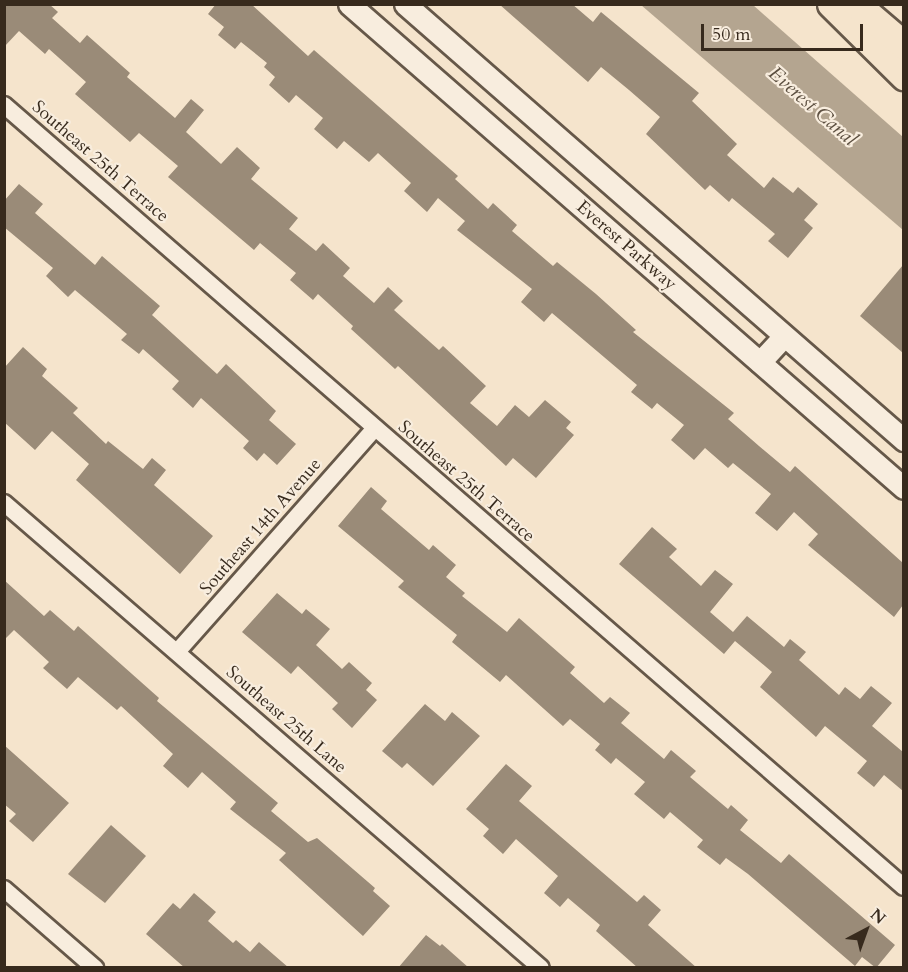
<!DOCTYPE html>
<html>
<head>
<meta charset="utf-8">
<style>
  body { margin:0 }
  #map { position:relative; width:908px; height:972px; overflow:hidden; background:#f5e4cc; font-family:Cardo,serif }
  div>[style] { position:absolute }
  .water>* { inset:0; background:#b4a590 }
  .building>* { inset:0; background:#9a8b78 }
  .roads { filter:drop-shadow(2px 0 #665849) drop-shadow(-2px 0 #665849) drop-shadow(0 2px #665849) drop-shadow(0 -2px #665849) }
  .minor>* { height:16px; margin:-8px; padding:0 8px; transform-origin:8px; border-radius:8px; background:#f8edde }
  .tertiary>* { height:21px; margin:-10.5px; padding:0 10.5px; transform-origin:10.5px; border-radius:10.5px; background:#f8edde }
  .trunk>* { height:27px; margin:-13.5px; padding:0 13.5px; transform-origin:13.5px; border-radius:13.5px; background:#f5e4cc }
  span { translate:-50% -50%; white-space:nowrap; text-align:center; line-height:1.15; -webkit-text-stroke:4.5px #f8edde; paint-order:stroke }
  .street-label { font-size:18px; color:#372a1d }
  .water-label { font-size:20px; color:#5c4f40; font-style:italic }
  .frame { position:absolute; inset:0; border:6px solid #372a1d; pointer-events:none }
  .north { position:absolute; left:836px; top:900px; width:60px; height:60px; -webkit-text-stroke:4px #f8edde; paint-order:stroke; rotate:41deg; font-size:16px; font-weight:700; line-height:24px; text-align:center; color:#372a1d }
  .north::after { content:''; display:block; margin:auto; width:21px; height:27px; background:#372a1d; clip-path:polygon(50% 0,100% 100%,50% 72%,0 100%) }
  .scale { position:absolute; left:701px; top:24px; width:162px; height:27px; box-sizing:border-box; border:3px solid #372a1d; border-top:0; padding-left:8px; font-size:18px; line-height:21px; white-space:nowrap; color:#372a1d; -webkit-text-stroke:4px #f8edde; paint-order:stroke }
</style>
</head>
<body>
<div id="map">
  <div class="water">
    <i style="clip-path:polygon(641px 5px,753px 5px,903px 137px,903px 230px)"></i>
  </div>
  <div class="building">
    <i style="clip-path:polygon(4px 4px,49px 4px,58px 12px,52px 18px,80px 43px,87px 35px,130px 73px,127px 77px,175px 118px,191px 99px,204px 110px,186px 132px,221px 164px,237px 147px,260px 168px,251px 179px,298px 218px,289px 229px,316px 251px,323px 243px,350px 268px,343px 276px,374px 303px,388px 287px,403px 301px,394px 310px,439px 350px,443px 346px,486px 386px,470px 403px,497px 426px,515px 405px,529px 417px,545px 400px,571px 422px,566px 428px,574px 435px,536px 478px,513px 458px,506px 466px,398px 366px,395px 369px,351px 329px,353px 326px,318px 294px,313px 300px,290px 280px,296px 273px,260px 243px,254px 250px,168px 177px,178px 166px,139px 133px,130px 142px,75px 94px,86px 82px,49px 49px,45px 54px,19px 31px,4px 47px)"></i>
    <i style="clip-path:polygon(216px 4px,251px 4px,308px 56px,314px 50px,458px 176px,455px 179px,488px 209px,493px 203px,517px 225px,512px 231px,553px 266px,557px 262px,596px 294px,636px 330px,633px 332px,734px 413px,728px 419px,759px 446px,790px 472px,795px 466px,903px 563px,903px 605px,894px 617px,808px 545px,818px 534px,794px 512px,777px 531px,755px 513px,771px 494px,733px 463px,728px 468px,705px 448px,694px 460px,671px 440px,684px 425px,657px 403px,652px 409px,631px 392px,637px 385px,552px 313px,544px 322px,521px 302px,532px 289px,457px 230px,465px 221px,438px 198px,427px 212px,404px 191px,411px 183px,378px 153px,369px 162px,344px 141px,337px 149px,314px 129px,323px 118px,296px 95px,289px 103px,269px 85px,275px 77px,264px 67px,267px 63px,241px 42px,235px 49px,218px 35px,224px 27px,208px 14px)"></i>
    <i style="clip-path:polygon(499px 4px,572px 4px,593px 22px,601px 12px,699px 93px,692px 101px,737px 144px,727px 155px,764px 188px,773px 177px,793px 193px,798px 187px,818px 204px,804px 220px,813px 228px,788px 258px,768px 241px,775px 234px,732px 198px,729px 202px,710px 185px,705px 190px,646px 134px,660px 117px,629px 90px,601px 67px,588px 82px)"></i>
    <i style="clip-path:polygon(19px 184px,43px 204px,35px 213px,95px 265px,102px 256px,160px 306px,152px 315px,217px 374px,226px 364px,276px 411px,269px 420px,296px 444px,277px 465px,264px 453px,257px 461px,243px 448px,249px 441px,201px 398px,193px 408px,172px 389px,179px 381px,143px 349px,139px 354px,121px 340px,127px 334px,75px 290px,68px 297px,46px 276px,53px 268px,4px 227px,4px 201px)"></i>
    <i style="clip-path:polygon(903px 265px,903px 353px,860px 316px)"></i>
    <i style="clip-path:polygon(23px 347px,47px 369px,42px 376px,78px 408px,73px 413px,106px 444px,108px 441px,143px 469px,152px 458px,166px 470px,154px 485px,213px 536px,180px 574px,76px 480px,89px 464px,52px 431px,35px 450px,4px 422px,4px 368px)"></i>
    <i style="clip-path:polygon(371px 487px,387px 501px,381px 509px,429px 550px,433px 545px,456px 565px,446px 577px,465px 593px,462px 596px,507px 632px,519px 618px,575px 667px,570px 673px,604px 703px,610px 697px,630px 713px,621px 723px,664px 759px,671px 750px,696px 771px,690px 777px,728px 809px,731px 805px,748px 820px,740px 830px,781px 863px,789px 854px,895px 945px,876px 968px,862px 957px,855px 966px,748px 874px,726px 858px,720px 865px,697px 847px,703px 840px,670px 812px,664px 819px,634px 794px,645px 782px,616px 758px,611px 764px,595px 750px,600px 744px,570px 719px,563px 726px,506px 675px,500px 682px,452px 642px,457px 635px,398px 587px,404px 581px,338px 526px)"></i>
    <i style="clip-path:polygon(652px 527px,677px 549px,669px 557px,701px 586px,715px 570px,733px 584px,710px 612px,733px 632px,747px 616px,784px 647px,790px 639px,806px 652px,799px 660px,839px 695px,845px 687px,860px 699px,871px 686px,892px 703px,872px 726px,903px 752px,903px 791px,884px 775px,874px 787px,857px 773px,867px 761px,825px 726px,816px 737px,760px 687px,772px 672px,735px 641px,724px 654px,619px 564px)"></i>
    <i style="clip-path:polygon(4px 580px,44px 616px,50px 610px,74px 631px,78px 626px,159px 698px,157px 701px,278px 803px,271px 811px,308px 842px,317px 838px,375px 888px,373px 891px,390px 906px,363px 936px,279px 860px,286px 853px,230px 809px,236px 802px,202px 772px,188px 788px,163px 766px,173px 754px,121px 706px,117px 710px,78px 677px,67px 689px,43px 668px,49px 662px,14px 630px,4px 640px)"></i>
    <i style="clip-path:polygon(277px 593px,302px 614px,306px 609px,330px 629px,316px 645px,342px 669px,349px 662px,372px 683px,366px 690px,377px 700px,352px 728px,332px 709px,338px 703px,298px 666px,291px 674px,242px 632px)"></i>
    <i style="clip-path:polygon(425px 704px,445px 721px,452px 712px,480px 736px,433px 786px,407px 763px,402px 768px,382px 751px)"></i>
    <i style="clip-path:polygon(4px 745px,69px 803px,33px 842px,9px 821px,16px 814px,4px 804px)"></i>
    <i style="clip-path:polygon(506px 764px,532px 786px,519px 801px,637px 902px,644px 895px,661px 910px,648px 925px,697px 968px,638px 968px,596px 931px,600px 925px,568px 898px,560px 907px,544px 893px,558px 876px,516px 839px,503px 854px,483px 836px,489px 829px,466px 809px)"></i>
    <i style="clip-path:polygon(111px 825px,146px 856px,105px 903px,68px 874px)"></i>
    <i style="clip-path:polygon(194px 893px,216px 912px,208px 921px,233px 943px,236px 940px,250px 952px,259px 942px,289px 968px,185px 968px,146px 934px,173px 903px,180px 909px)"></i>
    <i style="clip-path:polygon(426px 935px,440px 946px,442px 944px,469px 968px,398px 968px)"></i>
  </div>
  <div class="roads">
    <div class="minor">
      <i style="left:4px;top:105px;width:1192px;rotate:40.99deg"></i>
      <i style="left:4px;top:503px;width:710px;rotate:40.89deg"></i>
      <i style="left:177px;top:652px;width:299px;rotate:-48.5deg"></i>
      <i style="left:4px;top:889px;width:121px;rotate:41deg"></i>
    </div>
    <div class="tertiary">
      <i style="left:349px;top:4px;width:736px;rotate:41.09deg"></i>
      <i style="left:405px;top:4px;width:663px;rotate:41.15deg"></i>
      <i style="left:760px;top:362px;width:35px;rotate:-47deg"></i>
    </div>
    <div class="trunk">
      <i style="left:831px;top:4px;width:103px;rotate:44.6deg"></i>
      <i style="left:856px;top:4px;width:63px;rotate:40.5deg"></i>
    </div>
  </div>
  <div class="street-label">
    <span style="left:100px;top:162px;rotate:41deg">Southeast 25th Terrace</span>
    <span style="left:626px;top:246px;rotate:41deg">Everest Parkway</span>
    <span style="left:466px;top:482px;rotate:41deg">Southeast 25th Terrace</span>
    <span style="left:261px;top:527px;rotate:-49deg">Southeast 14th Avenue</span>
    <span style="left:286px;top:720px;rotate:41deg">Southeast 25th Lane</span>
  </div>
  <div class="water-label">
    <span style="left:813px;top:106px;rotate:41deg">Everest Canal</span>
  </div>
  <div class="frame"></div>
  <div class="north">N</div>
  <div class="scale">50 m</div>
</div>
</body>
</html>
